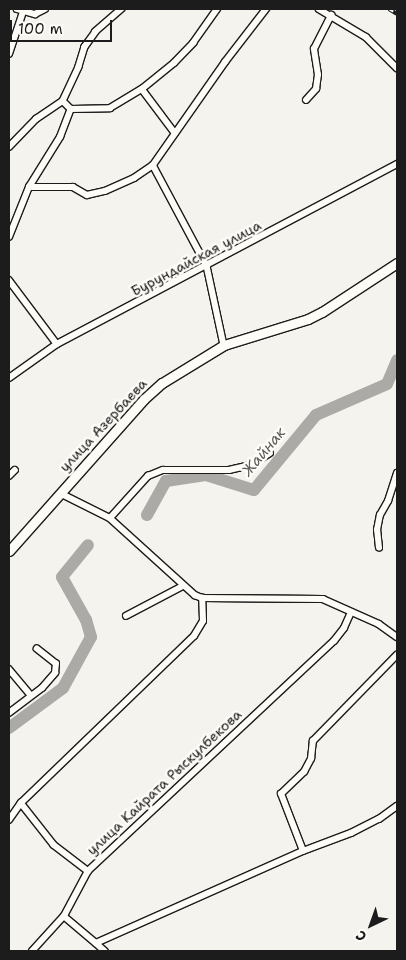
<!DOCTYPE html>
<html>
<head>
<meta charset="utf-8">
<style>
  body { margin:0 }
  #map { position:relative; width:406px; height:960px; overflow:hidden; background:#f4f3ee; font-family:"Shantell Sans",sans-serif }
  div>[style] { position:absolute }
  .river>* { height:12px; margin:-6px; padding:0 6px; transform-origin:6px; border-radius:6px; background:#abaaa6 }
  .roads { filter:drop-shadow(1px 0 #1c1c1c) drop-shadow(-1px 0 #1c1c1c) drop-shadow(0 1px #1c1c1c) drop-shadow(0 -1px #1c1c1c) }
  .street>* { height:5.5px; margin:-2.75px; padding:0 2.75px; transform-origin:2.75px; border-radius:2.75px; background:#fdfcf7 }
  .primary>* { height:9px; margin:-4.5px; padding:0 4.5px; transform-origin:4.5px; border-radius:4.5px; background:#fdfcf7 }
  .rail>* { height:4px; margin-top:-2px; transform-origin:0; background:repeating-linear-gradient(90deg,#fdfcf7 0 5.5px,#1c1c1c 0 11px); box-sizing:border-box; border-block:1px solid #1c1c1c }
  span { translate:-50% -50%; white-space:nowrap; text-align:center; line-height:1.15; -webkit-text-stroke:5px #fdfcf7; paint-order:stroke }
  .street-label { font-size:14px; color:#1c1c1c }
  .water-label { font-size:15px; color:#5c5c5a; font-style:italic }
  .frame { position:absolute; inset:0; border:10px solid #1c1c1c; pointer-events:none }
  .north { position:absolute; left:346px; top:900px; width:50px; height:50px; -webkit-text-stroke:4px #fdfcf7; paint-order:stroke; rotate:222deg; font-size:14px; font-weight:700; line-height:20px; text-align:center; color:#1c1c1c }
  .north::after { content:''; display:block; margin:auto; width:18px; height:22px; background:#1c1c1c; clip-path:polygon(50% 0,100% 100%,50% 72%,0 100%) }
  .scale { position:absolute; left:10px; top:20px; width:102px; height:22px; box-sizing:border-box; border:2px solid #1c1c1c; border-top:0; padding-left:6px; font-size:15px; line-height:18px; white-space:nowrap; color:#1c1c1c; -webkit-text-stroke:4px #fdfcf7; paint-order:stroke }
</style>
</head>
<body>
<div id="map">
  <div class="river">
    <i style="left:147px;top:515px;width:39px;rotate:-61deg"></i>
    <i style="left:166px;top:481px;width:40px;rotate:-8.5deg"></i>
    <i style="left:206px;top:475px;width:50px;rotate:17.4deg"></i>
    <i style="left:254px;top:490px;width:97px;rotate:-50.4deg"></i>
    <i style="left:316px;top:415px;width:77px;rotate:-23.6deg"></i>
    <i style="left:387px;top:384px;width:26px;rotate:-67deg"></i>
    <i style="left:9px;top:728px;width:67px;rotate:-36.5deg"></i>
    <i style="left:63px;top:688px;width:58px;rotate:-61.2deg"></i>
    <i style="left:91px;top:637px;width:18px;rotate:-106deg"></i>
    <i style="left:86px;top:620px;width:49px;rotate:-119.2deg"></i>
    <i style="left:62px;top:577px;width:41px;rotate:-50.9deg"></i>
  </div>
  <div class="roads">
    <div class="street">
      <i style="left:17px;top:9px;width:19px;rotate:16deg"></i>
      <i style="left:35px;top:14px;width:11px;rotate:-27deg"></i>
      <i style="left:122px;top:9px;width:35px;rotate:139deg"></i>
      <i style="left:96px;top:32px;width:19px;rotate:126deg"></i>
      <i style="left:85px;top:47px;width:21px;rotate:107deg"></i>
      <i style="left:79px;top:67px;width:38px;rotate:115deg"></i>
      <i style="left:63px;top:101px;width:11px;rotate:45deg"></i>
      <i style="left:71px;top:109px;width:39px;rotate:-1deg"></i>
      <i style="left:110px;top:108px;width:37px;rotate:-31deg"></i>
      <i style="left:142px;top:89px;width:41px;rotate:-39.1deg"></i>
      <i style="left:174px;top:63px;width:28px;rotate:-46deg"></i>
      <i style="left:193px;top:43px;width:42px;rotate:-54.8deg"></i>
      <i style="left:319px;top:9px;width:55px;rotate:30.8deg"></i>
      <i style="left:366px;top:37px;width:44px;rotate:45deg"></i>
      <i style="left:9px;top:54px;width:44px;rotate:-71.6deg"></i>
      <i style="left:142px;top:89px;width:55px;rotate:53.1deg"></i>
      <i style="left:306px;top:100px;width:15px;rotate:-48deg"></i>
      <i style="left:316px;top:89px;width:14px;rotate:-82deg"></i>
      <i style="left:318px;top:75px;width:26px;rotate:-99deg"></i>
      <i style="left:314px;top:49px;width:38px;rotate:-63deg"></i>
      <i style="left:9px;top:147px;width:39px;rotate:-46deg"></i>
      <i style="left:36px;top:119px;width:32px;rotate:-34deg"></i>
      <i style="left:153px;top:165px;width:115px;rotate:61.9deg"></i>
      <i style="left:207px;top:266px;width:81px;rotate:77.9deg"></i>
      <i style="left:29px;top:187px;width:44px"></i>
      <i style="left:73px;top:187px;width:16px;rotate:30deg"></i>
      <i style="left:87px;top:195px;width:18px;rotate:-13deg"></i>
      <i style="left:105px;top:191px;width:32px;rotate:-24deg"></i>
      <i style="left:134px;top:178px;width:23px;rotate:-34deg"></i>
      <i style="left:153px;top:165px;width:126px;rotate:-55deg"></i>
      <i style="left:225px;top:62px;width:67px;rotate:-52.3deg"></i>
      <i style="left:9px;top:237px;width:54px;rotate:-68.2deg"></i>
      <i style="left:29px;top:187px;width:59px;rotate:-58.2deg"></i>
      <i style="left:60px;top:137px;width:30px;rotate:-69deg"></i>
      <i style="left:9px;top:280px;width:80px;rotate:53.1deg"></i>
      <i style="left:9px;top:378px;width:59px;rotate:-35.3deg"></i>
      <i style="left:57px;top:344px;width:385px;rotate:-27.9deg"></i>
      <i style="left:9px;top:476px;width:8px;rotate:-45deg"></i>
      <i style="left:60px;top:493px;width:56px;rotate:26.6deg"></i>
      <i style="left:110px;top:518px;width:115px;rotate:42.2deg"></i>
      <i style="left:195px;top:595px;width:8px;rotate:23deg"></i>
      <i style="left:202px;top:598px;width:121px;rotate:0.5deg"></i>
      <i style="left:323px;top:599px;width:61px;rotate:24.1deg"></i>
      <i style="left:379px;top:624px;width:22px;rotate:36deg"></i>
      <i style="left:110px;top:518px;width:57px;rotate:-47.9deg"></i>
      <i style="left:148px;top:476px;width:16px;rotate:-22deg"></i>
      <i style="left:163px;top:470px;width:66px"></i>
      <i style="left:229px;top:470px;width:23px;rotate:-13deg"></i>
      <i style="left:251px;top:465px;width:22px;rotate:-32deg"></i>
      <i style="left:379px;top:548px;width:18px;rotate:-96deg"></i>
      <i style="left:377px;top:530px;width:15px;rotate:-79deg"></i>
      <i style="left:380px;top:515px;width:16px;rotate:-60deg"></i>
      <i style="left:388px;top:501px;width:29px;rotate:-72deg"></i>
      <i style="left:126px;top:616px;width:64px;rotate:-27.8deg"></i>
      <i style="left:9px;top:669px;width:34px;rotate:50deg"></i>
      <i style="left:9px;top:713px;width:41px;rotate:-37.1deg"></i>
      <i style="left:42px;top:688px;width:20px;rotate:-49deg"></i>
      <i style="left:55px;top:673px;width:9px;rotate:-84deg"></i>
      <i style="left:56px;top:664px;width:24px;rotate:-142deg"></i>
      <i style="left:21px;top:803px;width:53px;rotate:51.8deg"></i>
      <i style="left:54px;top:845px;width:43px;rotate:37.4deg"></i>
      <i style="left:9px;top:820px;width:21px;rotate:-55deg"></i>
      <i style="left:21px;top:803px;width:240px;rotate:-44deg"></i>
      <i style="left:194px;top:636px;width:17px;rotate:-59deg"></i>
      <i style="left:203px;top:621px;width:23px;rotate:-92deg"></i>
      <i style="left:303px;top:851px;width:61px;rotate:-111.1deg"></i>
      <i style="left:281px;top:794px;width:32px;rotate:-44deg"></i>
      <i style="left:304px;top:772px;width:15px;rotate:-62deg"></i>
      <i style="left:311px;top:759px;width:18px;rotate:-84deg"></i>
      <i style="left:313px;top:741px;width:120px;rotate:-45.7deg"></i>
      <i style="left:64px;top:916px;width:42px;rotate:40.2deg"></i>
      <i style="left:96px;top:943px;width:227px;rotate:-24deg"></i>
      <i style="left:303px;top:851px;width:51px;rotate:-20.6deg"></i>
      <i style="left:351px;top:833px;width:31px;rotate:-27deg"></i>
      <i style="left:379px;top:819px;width:22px;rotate:-36deg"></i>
      <i style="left:96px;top:943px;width:12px;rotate:42deg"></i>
      <i style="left:32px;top:951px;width:47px;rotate:-47.6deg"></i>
      <i style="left:64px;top:916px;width:51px;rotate:-61.9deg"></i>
      <i style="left:88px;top:871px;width:337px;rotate:-43.1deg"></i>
      <i style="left:334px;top:641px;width:16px;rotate:-52deg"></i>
      <i style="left:344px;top:628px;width:17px;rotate:-66deg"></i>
    </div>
    <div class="primary">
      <i style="left:9px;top:551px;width:203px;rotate:-48.4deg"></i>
      <i style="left:144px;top:399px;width:24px;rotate:-42deg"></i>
      <i style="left:162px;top:383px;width:73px;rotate:-31.5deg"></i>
      <i style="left:224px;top:345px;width:88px;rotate:-17.2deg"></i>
      <i style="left:308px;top:319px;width:16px;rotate:-27deg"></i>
      <i style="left:322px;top:312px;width:90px;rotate:-33.2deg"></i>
    </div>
  </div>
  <div class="rail">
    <i style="left:389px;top:9px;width:9px;rotate:32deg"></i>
  </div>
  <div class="street-label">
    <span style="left:196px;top:258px;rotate:-28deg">Бурундайская улица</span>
    <span style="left:103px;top:425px;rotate:-47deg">улица Азербаева</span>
    <span style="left:164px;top:782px;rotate:-43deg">улица Кайрата Рыскулбекова</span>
  </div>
  <div class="water-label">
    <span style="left:264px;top:452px;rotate:-50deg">Жайнак</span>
  </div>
  <div class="frame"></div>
  <div class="north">С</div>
  <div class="scale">100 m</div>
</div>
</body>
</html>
